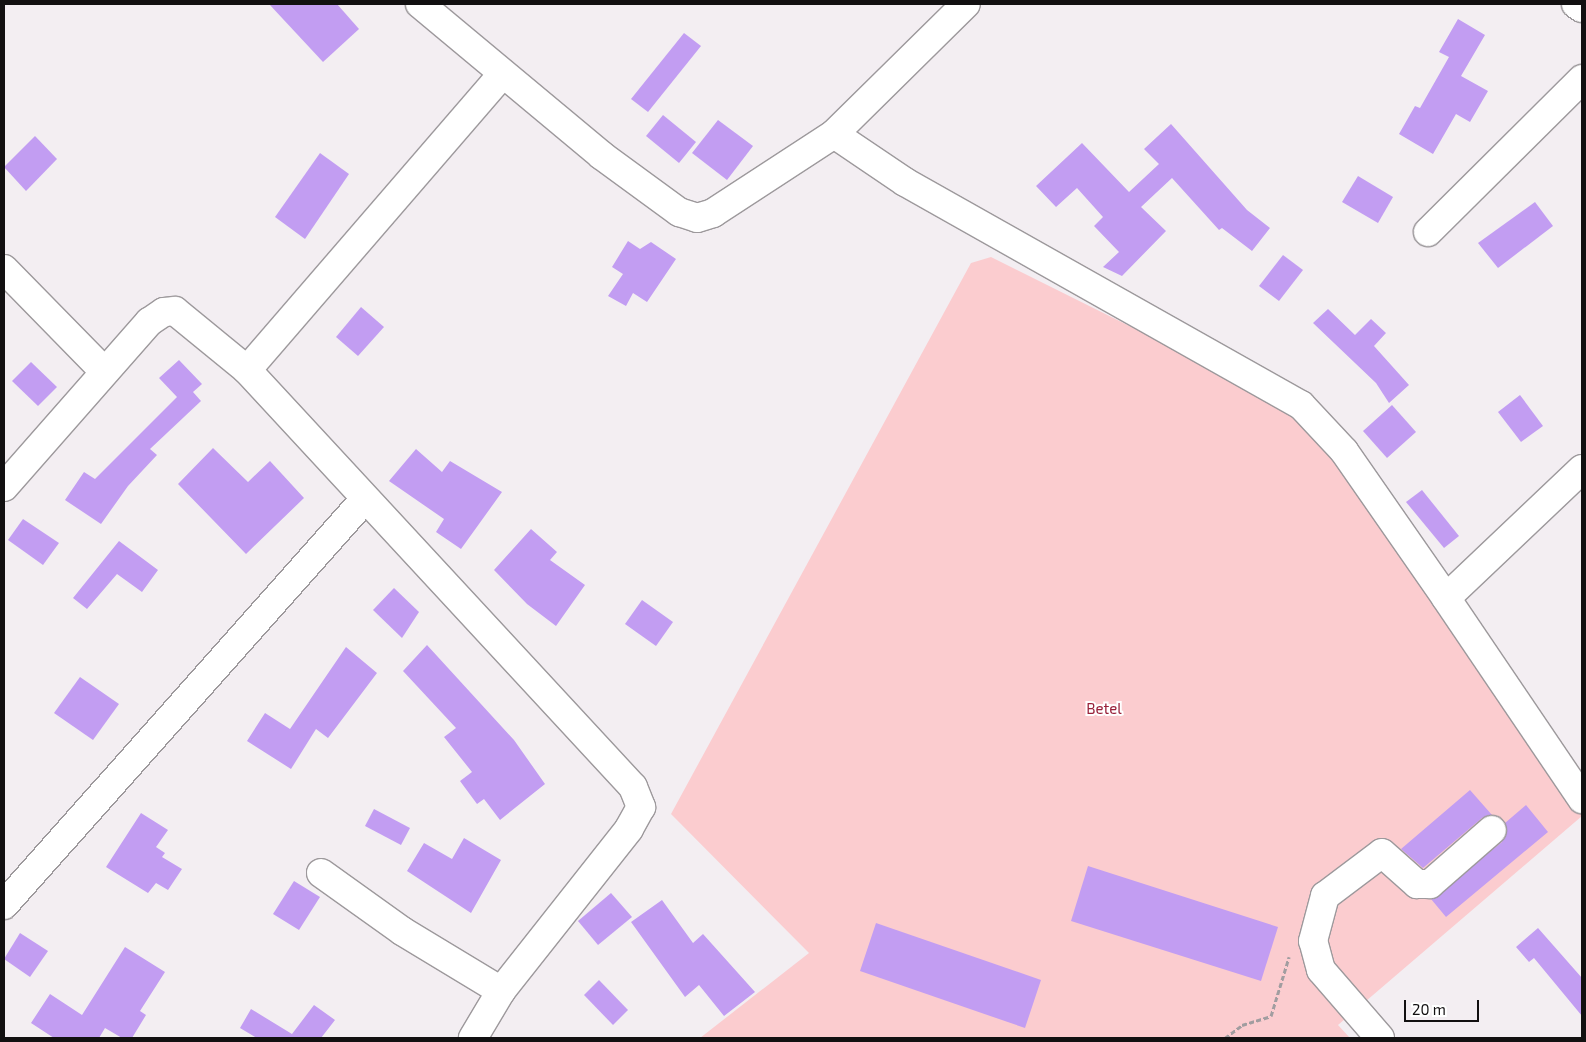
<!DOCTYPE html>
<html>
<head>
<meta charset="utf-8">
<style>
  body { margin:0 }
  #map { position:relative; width:1586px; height:1042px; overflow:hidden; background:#f3eef2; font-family:"Exo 2",sans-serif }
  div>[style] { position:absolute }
  .green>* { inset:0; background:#fbcccf }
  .building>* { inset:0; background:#c29df2 }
  .path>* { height:3px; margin-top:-1.5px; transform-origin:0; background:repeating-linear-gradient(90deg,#a19da0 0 5px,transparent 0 7.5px) }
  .roads { filter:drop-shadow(1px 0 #9d999c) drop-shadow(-1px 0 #9d999c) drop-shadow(0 1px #9d999c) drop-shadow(0 -1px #9d999c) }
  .minor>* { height:28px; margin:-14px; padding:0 14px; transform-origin:14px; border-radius:14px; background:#fff }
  span { translate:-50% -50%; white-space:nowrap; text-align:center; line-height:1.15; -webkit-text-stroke:4px #fff; paint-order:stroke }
  .park-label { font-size:15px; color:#982039 }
  .frame { position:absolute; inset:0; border:5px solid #121011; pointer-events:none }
  .scale { position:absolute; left:1404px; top:1000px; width:75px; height:22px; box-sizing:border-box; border:2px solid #121011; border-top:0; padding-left:6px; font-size:15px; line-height:18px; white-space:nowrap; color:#121011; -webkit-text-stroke:4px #fff; paint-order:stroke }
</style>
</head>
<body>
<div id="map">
  <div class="green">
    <i style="clip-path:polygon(991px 257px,1296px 409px,1582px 810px,1582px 816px,1338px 1025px,1350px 1038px,700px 1038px,809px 953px,671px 814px,971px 263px)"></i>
  </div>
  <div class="building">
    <i style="clip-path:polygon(269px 4px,337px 4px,359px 29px,323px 62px)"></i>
    <i style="clip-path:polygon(1458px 19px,1485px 35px,1461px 76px,1488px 91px,1470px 122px,1456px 114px,1433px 154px,1399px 134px,1415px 106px,1420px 108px,1449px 57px,1439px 52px)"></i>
    <i style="clip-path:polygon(684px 33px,701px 46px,648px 112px,631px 99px)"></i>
    <i style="clip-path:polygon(663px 115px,696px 142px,679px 163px,646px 136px)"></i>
    <i style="clip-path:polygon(718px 120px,753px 146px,727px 180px,692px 153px)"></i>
    <i style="clip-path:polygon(1171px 124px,1247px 210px,1270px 228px,1252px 251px,1222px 228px,1219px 230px,1172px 178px,1141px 207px,1166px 231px,1122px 276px,1103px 267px,1119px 252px,1094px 226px,1103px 217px,1077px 188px,1056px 207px,1036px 186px,1082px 143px,1129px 192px,1159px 164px,1144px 149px)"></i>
    <i style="clip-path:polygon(35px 136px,57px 159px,26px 191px,4px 167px)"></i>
    <i style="clip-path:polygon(320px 153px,349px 174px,305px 239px,275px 217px)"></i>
    <i style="clip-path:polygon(1358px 176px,1393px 197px,1378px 223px,1342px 202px)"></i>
    <i style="clip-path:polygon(1535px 202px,1553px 226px,1498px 268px,1478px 243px)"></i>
    <i style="clip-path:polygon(628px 241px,640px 249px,651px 242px,676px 259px,647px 302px,633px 293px,626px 306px,608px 296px,623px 274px,612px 267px)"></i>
    <i style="clip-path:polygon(1283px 255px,1303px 270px,1279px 301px,1259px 286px)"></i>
    <i style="clip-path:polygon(361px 307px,384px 327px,358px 356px,336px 337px)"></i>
    <i style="clip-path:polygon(1328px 309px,1355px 335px,1371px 319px,1386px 333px,1374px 346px,1409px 385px,1389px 403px,1376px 383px,1313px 323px)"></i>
    <i style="clip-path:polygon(179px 360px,202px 384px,193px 392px,201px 401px,150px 449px,157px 455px,128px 486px,101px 524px,65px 500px,84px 472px,95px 479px,177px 397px,159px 378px)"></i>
    <i style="clip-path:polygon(31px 362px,57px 387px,38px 406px,12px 381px)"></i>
    <i style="clip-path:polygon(1520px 395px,1543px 426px,1521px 442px,1498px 412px)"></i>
    <i style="clip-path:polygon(1392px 405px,1416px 432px,1387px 458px,1363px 431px)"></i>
    <i style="clip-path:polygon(213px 448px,248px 482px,270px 461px,304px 498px,246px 554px,178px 484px)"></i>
    <i style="clip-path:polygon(416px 449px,442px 472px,450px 461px,502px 492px,461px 549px,436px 532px,444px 519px,389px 481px)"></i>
    <i style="clip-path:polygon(1422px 490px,1459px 536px,1444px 548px,1406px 502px)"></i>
    <i style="clip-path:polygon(23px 519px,59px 543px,43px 565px,8px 540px)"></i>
    <i style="clip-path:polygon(531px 529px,557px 552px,550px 560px,585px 585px,556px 626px,527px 604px,494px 570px)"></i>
    <i style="clip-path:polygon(119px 541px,158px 570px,142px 592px,117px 574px,87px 609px,73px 598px)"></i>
    <i style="clip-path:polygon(394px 588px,419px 612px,402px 638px,373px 610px)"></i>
    <i style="clip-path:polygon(642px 600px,673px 622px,656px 646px,625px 624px)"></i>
    <i style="clip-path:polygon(427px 645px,514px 740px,545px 784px,500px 820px,484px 799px,477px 804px,460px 781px,472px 772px,444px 737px,456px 728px,403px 671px)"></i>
    <i style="clip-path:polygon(346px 647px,377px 673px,328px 738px,316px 729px,291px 769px,247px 741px,265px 713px,290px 729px)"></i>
    <i style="clip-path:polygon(80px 677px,119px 704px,93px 740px,54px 713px)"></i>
    <i style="clip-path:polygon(1470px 790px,1492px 815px,1482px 818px,1423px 868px,1401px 849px)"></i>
    <i style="clip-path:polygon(1526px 805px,1548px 832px,1446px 917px,1431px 899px,1502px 842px,1505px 823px)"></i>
    <i style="clip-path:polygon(374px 809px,410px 828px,401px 845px,365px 826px)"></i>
    <i style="clip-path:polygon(141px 813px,168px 830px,156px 847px,165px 853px,162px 857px,182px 869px,168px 890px,156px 883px,148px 893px,106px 867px)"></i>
    <i style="clip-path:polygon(464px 838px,501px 860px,471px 913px,407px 871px,424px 843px,452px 859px)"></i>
    <i style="clip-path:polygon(1088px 866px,1278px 927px,1261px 981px,1071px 921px)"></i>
    <i style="clip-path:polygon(294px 881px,320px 897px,299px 930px,273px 914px)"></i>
    <i style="clip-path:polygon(611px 893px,632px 917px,598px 945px,578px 921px)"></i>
    <i style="clip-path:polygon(662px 900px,693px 943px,703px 934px,755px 992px,724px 1016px,699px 985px,685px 997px,631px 922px)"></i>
    <i style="clip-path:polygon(876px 923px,1041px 980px,1025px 1028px,860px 971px)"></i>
    <i style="clip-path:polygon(1538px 928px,1582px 978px,1582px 1016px,1534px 958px,1529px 962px,1516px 947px)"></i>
    <i style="clip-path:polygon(20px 933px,48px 951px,30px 977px,4px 959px)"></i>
    <i style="clip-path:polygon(125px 947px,165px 972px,140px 1011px,146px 1015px,132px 1038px,122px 1038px,105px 1028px,99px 1038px,54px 1038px,31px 1023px,50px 994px,82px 1015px)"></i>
    <i style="clip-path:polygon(599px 980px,628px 1010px,613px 1025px,584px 995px)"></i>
    <i style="clip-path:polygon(314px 1005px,335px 1020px,321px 1038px,257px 1038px,240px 1028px,251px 1009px,292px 1034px)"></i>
  </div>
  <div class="path">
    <i style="left:1225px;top:1038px;width:21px;rotate:-37deg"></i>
    <i style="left:1242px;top:1025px;width:30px;rotate:-17deg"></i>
    <i style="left:1271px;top:1016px;width:62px;rotate:-73deg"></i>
  </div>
  <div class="roads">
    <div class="minor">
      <i style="left:420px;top:4px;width:236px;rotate:39.8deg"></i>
      <i style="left:601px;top:155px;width:97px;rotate:36.2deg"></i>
      <i style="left:679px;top:212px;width:19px;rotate:18deg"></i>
      <i style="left:697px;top:218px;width:17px;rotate:-17deg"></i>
      <i style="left:713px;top:213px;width:145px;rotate:-33.1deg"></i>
      <i style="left:834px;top:134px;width:185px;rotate:-44.6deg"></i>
      <i style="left:1576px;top:4px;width:7px;rotate:34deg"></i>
      <i style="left:834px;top:134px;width:86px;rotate:34.1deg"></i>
      <i style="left:905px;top:182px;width:454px;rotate:29.4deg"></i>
      <i style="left:1301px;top:405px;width:63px;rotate:46.9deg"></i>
      <i style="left:1344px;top:451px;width:179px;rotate:55.2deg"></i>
      <i style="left:1428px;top:232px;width:217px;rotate:-44.8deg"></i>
      <i style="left:4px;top:269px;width:143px;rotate:45.6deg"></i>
      <i style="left:247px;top:370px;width:390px;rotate:-49.2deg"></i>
      <i style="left:1582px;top:469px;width:187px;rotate:136.5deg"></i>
      <i style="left:1446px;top:598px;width:243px;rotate:55.9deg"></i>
      <i style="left:4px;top:487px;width:220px;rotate:-48.7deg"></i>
      <i style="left:149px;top:322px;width:18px;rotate:-34deg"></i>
      <i style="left:164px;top:312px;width:11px;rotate:-5deg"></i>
      <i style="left:175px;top:311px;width:93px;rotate:39.3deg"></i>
      <i style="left:247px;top:370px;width:568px;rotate:47.21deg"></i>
      <i style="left:633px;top:787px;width:22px;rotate:68deg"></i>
      <i style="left:641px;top:807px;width:25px;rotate:119deg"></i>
      <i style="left:629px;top:829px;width:206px;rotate:128.3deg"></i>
      <i style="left:501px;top:991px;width:55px;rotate:120.8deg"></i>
      <i style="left:321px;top:873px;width:100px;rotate:35.6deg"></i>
      <i style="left:402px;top:931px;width:116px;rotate:31.2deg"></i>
      <i style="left:4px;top:905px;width:543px;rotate:-48.36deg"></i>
      <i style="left:1380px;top:1038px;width:90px;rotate:-130.9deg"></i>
      <i style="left:1321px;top:970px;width:30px;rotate:-105deg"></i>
      <i style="left:1313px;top:941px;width:47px;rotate:-75.1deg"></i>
      <i style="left:1325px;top:896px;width:71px;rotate:-37deg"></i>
      <i style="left:1382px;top:853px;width:47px;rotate:41.5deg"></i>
      <i style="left:1417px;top:884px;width:13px"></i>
      <i style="left:1430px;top:884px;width:82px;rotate:-41.1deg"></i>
    </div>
  </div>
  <div class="park-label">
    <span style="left:1104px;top:709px">Betel</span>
  </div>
  <div class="frame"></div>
  <div class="scale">20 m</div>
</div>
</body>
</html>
